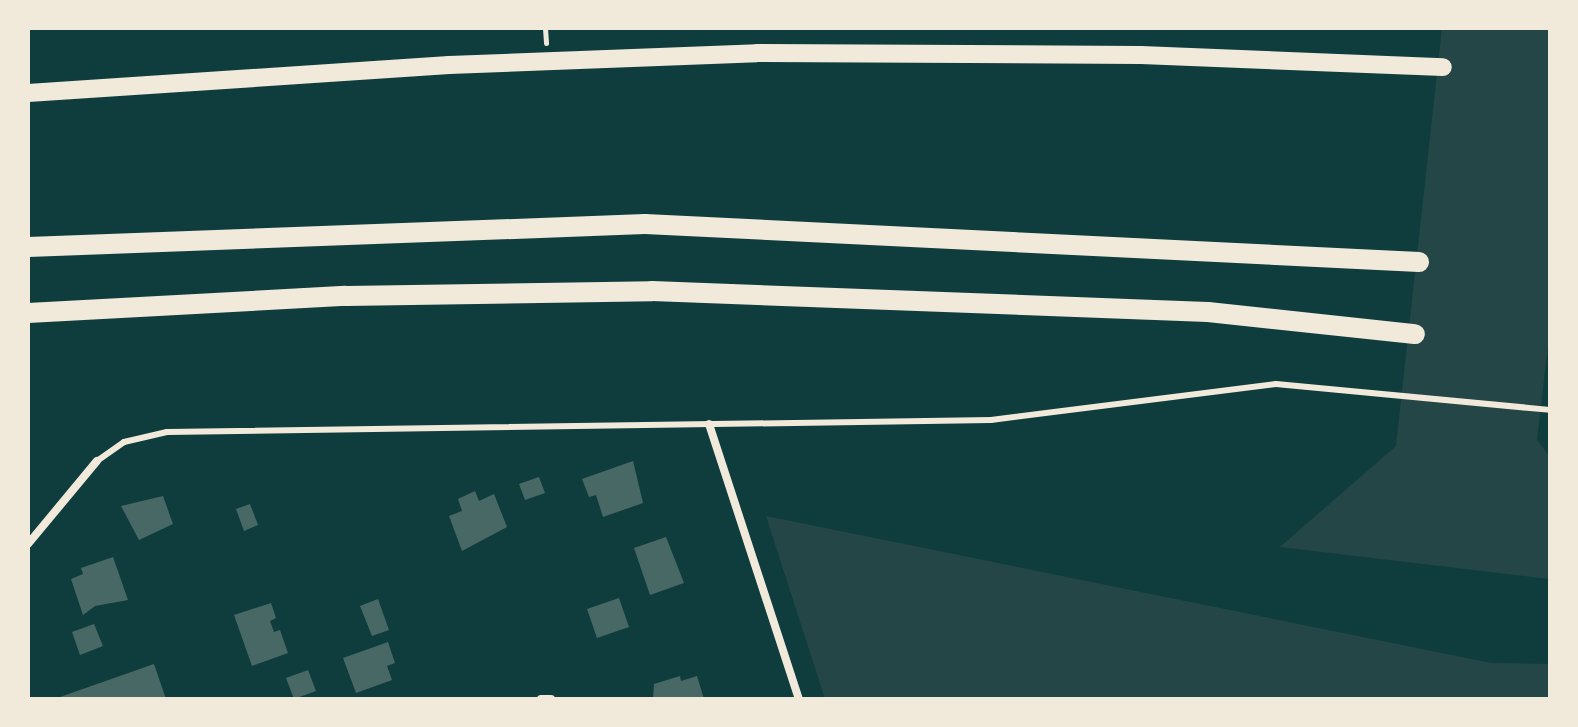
<!DOCTYPE html>
<html>
<head>
<meta charset="utf-8">
<style>
  body { margin:0 }
  #map { position:relative; width:1578px; height:727px; overflow:hidden; background:#0f3d3e; font-family:Cabin,sans-serif }
  div>[style] { position:absolute }
  .green>* { inset:0; background:#244646 }
  .building>* { inset:0; background:#486865 }
  .path>* { height:5px; margin:-2.5px; padding:0 2.5px; transform-origin:2.5px; border-radius:2.5px; background:#f1e9da }
  .service>* { height:6px; margin:-3px; padding:0 3px; transform-origin:3px; border-radius:3px; background:#f1e9da }
  .minor>* { height:8px; margin:-4px; padding:0 4px; transform-origin:4px; border-radius:4px; background:#f1e9da }
  .primary>* { height:18px; margin:-9px; padding:0 9px; transform-origin:9px; border-radius:9px; background:#f1e9da }
  .motorway>* { height:20px; margin:-10px; padding:0 10px; transform-origin:10px; border-radius:10px; background:#f1e9da }
  span { translate:-50% -50%; white-space:nowrap; text-align:center; line-height:1.15; -webkit-text-stroke:6px #f1e9da; paint-order:stroke }
  .frame { position:absolute; inset:0; border:30px solid #f1e9da; pointer-events:none }
</style>
</head>
<body>
<div id="map">
  <div class="green">
    <i style="clip-path:polygon(1442px 28px,1550px 28px,1550px 328px,1537px 440px,1550px 457px,1550px 579px,1280px 547px,1396px 446px)"></i>
    <i style="clip-path:polygon(766px 516px,1491px 663px,1550px 664px,1550px 699px,825px 699px)"></i>
  </div>
  <div class="building">
    <i style="clip-path:polygon(633px 461px,643px 503px,603px 517px,596px 495px,589px 497px,582px 479px)"></i>
    <i style="clip-path:polygon(539px 477px,545px 493px,525px 500px,519px 484px)"></i>
    <i style="clip-path:polygon(475px 491px,479px 501px,494px 494px,507px 527px,462px 551px,449px 516px,462px 511px,458px 499px)"></i>
    <i style="clip-path:polygon(163px 496px,173px 524px,139px 540px,121px 506px)"></i>
    <i style="clip-path:polygon(250px 504px,258px 525px,244px 531px,236px 509px)"></i>
    <i style="clip-path:polygon(666px 537px,684px 583px,650px 595px,634px 548px)"></i>
    <i style="clip-path:polygon(113px 557px,128px 600px,95px 606px,83px 615px,71px 579px,83px 574px,81px 568px)"></i>
    <i style="clip-path:polygon(619px 598px,629px 627px,597px 638px,587px 609px)"></i>
    <i style="clip-path:polygon(378px 599px,389px 630px,372px 636px,360px 606px)"></i>
    <i style="clip-path:polygon(271px 603px,276px 618px,270px 621px,274px 632px,280px 630px,288px 653px,252px 666px,234px 615px)"></i>
    <i style="clip-path:polygon(94px 624px,103px 646px,80px 655px,72px 632px)"></i>
    <i style="clip-path:polygon(388px 642px,395px 663px,387px 666px,392px 680px,356px 693px,343px 658px)"></i>
    <i style="clip-path:polygon(154px 664px,166px 699px,61px 699px,60px 697px)"></i>
    <i style="clip-path:polygon(308px 670px,316px 691px,294px 699px,286px 678px)"></i>
    <i style="clip-path:polygon(680px 676px,681px 681px,697px 676px,704px 699px,653px 699px,654px 684px)"></i>
  </div>
  <div class="path">
    <i style="left:545px;top:28px;width:15px;rotate:86deg"></i>
  </div>
  <div class="service">
    <i style="left:97px;top:461px;width:33px;rotate:-35deg"></i>
    <i style="left:124px;top:442px;width:44px;rotate:-13.1deg"></i>
    <i style="left:167px;top:432px;width:824px;rotate:-0.83deg"></i>
    <i style="left:991px;top:420px;width:287px;rotate:-7.2deg"></i>
    <i style="left:1276px;top:384px;width:275px;rotate:5.4deg"></i>
  </div>
  <div class="minor">
    <i style="left:709px;top:424px;width:289px;rotate:71.9deg"></i>
    <i style="left:28px;top:544px;width:108px;rotate:-50.3deg"></i>
    <i style="left:541px;top:699px;width:10px"></i>
  </div>
  <div class="primary">
    <i style="left:28px;top:93px;width:422px;rotate:-3.8deg"></i>
    <i style="left:449px;top:65px;width:308px;rotate:-2.2deg"></i>
    <i style="left:757px;top:53px;width:384px;rotate:0.3deg"></i>
    <i style="left:1141px;top:55px;width:302px;rotate:2.3deg"></i>
  </div>
  <div class="motorway">
    <i style="left:28px;top:247px;width:617px;rotate:-2.13deg"></i>
    <i style="left:645px;top:224px;width:775px;rotate:2.81deg"></i>
    <i style="left:28px;top:313px;width:318px;rotate:-3.1deg"></i>
    <i style="left:346px;top:296px;width:306px;rotate:-0.9deg"></i>
    <i style="left:652px;top:291px;width:556px;rotate:2.16deg"></i>
    <i style="left:1208px;top:312px;width:208px;rotate:6.1deg"></i>
  </div>
  <div class="frame"></div>
</div>
</body>
</html>
